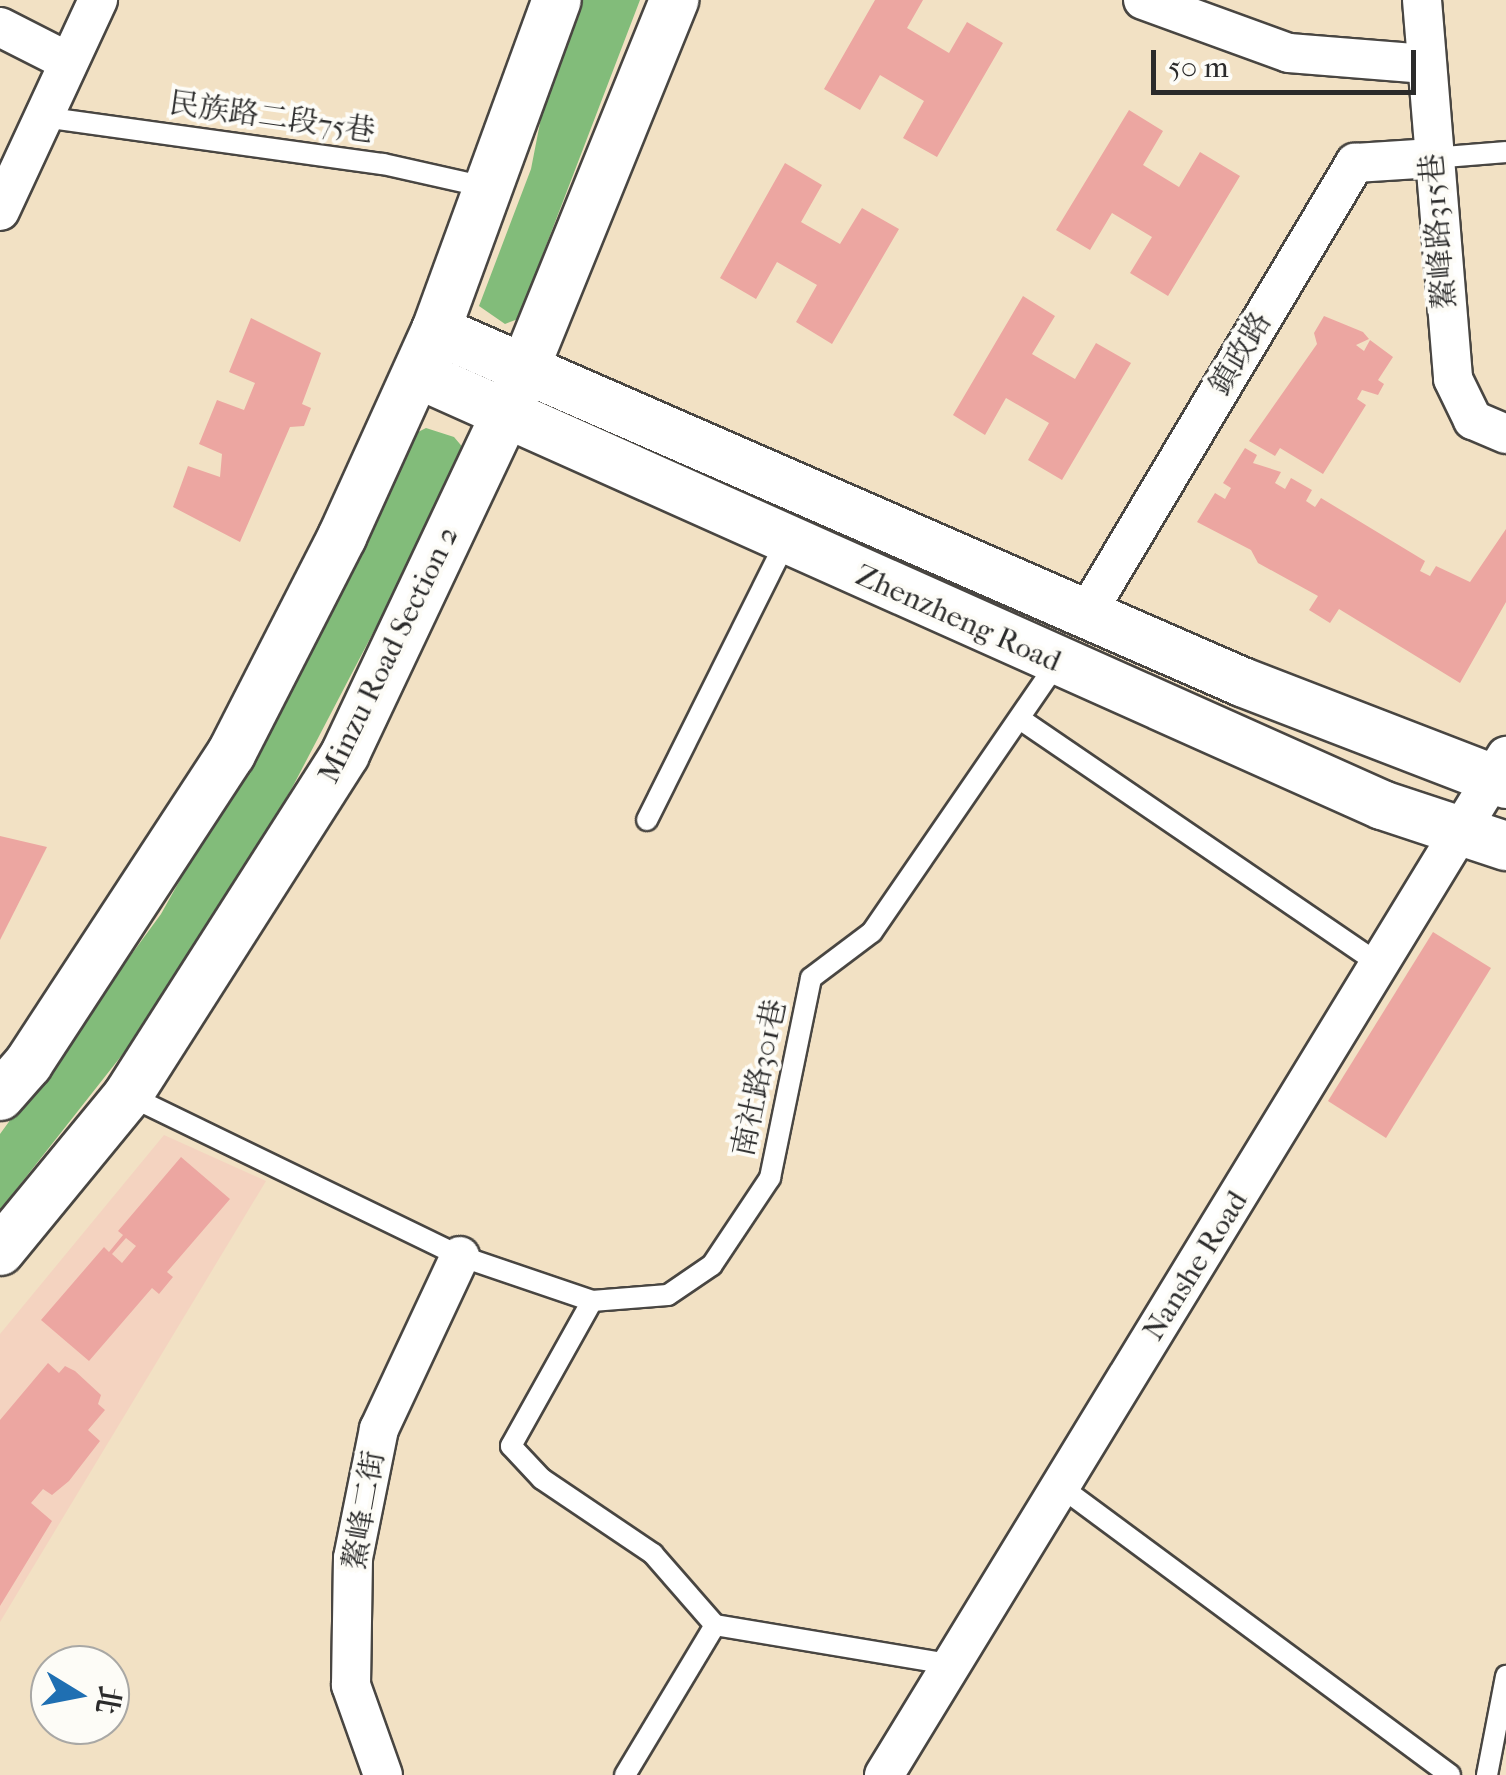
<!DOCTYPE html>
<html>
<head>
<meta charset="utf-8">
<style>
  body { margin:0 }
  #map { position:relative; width:1506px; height:1775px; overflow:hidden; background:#f2e1c4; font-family:"IM FELL French Canon","Noto Serif TC",serif }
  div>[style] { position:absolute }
  .built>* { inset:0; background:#f4d3c0 }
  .forest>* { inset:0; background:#82bc7a }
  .building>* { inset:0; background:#eca6a1 }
  .roads { filter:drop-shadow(2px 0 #494642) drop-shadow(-2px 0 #494642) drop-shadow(0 2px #494642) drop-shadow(0 -2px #494642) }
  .service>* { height:20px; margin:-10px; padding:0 10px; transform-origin:10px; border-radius:10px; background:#fff }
  .minor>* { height:38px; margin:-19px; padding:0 19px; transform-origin:19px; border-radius:19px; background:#fff }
  .tertiary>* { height:48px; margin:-24px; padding:0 24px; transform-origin:24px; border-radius:24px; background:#fff }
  span { translate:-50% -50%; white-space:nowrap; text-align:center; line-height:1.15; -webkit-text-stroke:8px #fdfcf7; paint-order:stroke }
  .street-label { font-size:30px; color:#2b2b2b }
  .north { position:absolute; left:30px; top:1645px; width:100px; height:100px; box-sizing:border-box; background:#fdfcf7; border:2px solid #a9a8a5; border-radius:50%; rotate:100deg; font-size:28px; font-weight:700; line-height:40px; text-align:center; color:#2b2b2b }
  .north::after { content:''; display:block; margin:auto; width:35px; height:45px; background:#1f6fb2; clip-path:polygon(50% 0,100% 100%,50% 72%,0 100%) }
  .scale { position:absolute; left:1151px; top:50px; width:265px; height:45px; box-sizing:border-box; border:5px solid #2b2b2b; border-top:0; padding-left:12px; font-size:30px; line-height:35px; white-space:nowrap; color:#2b2b2b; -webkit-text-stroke:8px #fdfcf7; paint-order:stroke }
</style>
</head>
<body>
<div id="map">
  <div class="built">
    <i style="clip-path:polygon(164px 1135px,266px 1181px,0 1622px,0 1334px)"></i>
  </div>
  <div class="forest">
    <i style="clip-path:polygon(579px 0,640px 0,518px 319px,505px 324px,479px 306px,531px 169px,547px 87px)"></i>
    <i style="clip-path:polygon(426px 428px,454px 437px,465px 450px,457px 472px,293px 786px,181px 980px,0 1210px,0 1134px,161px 914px,360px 558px,416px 433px)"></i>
  </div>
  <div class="building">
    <i style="clip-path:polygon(875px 0,923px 0,907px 28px,949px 53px,967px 22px,1003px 43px,937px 157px,903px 138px,924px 101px,880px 75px,860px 110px,824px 89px)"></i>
    <i style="clip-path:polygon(1129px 110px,1163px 131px,1143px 165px,1179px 187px,1200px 152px,1240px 176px,1168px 296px,1130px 273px,1152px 237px,1112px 213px,1090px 250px,1056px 230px)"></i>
    <i style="clip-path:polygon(785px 163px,822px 185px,801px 222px,840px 244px,862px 208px,899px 229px,832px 344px,796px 322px,817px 285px,777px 262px,756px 299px,720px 278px)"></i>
    <i style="clip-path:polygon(1023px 296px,1055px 316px,1032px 354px,1075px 379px,1096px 343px,1131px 363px,1062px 480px,1028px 460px,1049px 423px,1006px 398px,985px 435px,953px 415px)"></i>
    <i style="clip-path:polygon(1324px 316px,1363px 332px,1369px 339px,1356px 345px,1364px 351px,1370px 340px,1393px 357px,1378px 380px,1384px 384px,1378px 395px,1362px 390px,1357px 399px,1366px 405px,1323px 474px,1280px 448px,1275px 456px,1249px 441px,1317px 344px,1314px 333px)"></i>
    <i style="clip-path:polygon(251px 318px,321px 353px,302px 404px,311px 408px,304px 426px,290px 427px,240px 542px,173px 507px,188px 466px,220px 477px,222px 454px,199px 444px,217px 400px,244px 410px,255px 383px,229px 372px)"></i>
    <i style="clip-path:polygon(1245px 448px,1257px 455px,1253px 463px,1281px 472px,1275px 483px,1285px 489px,1291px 478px,1312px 490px,1306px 501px,1315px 507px,1321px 498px,1425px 561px,1420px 571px,1430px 576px,1436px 566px,1470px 582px,1506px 529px,1506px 602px,1460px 683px,1339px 609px,1330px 623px,1309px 610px,1318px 596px,1258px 563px,1251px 550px,1197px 522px,1215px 493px,1225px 499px,1231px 488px,1223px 483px)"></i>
    <i style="clip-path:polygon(0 836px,47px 847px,0 940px)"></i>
    <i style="clip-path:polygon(1433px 932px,1491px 968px,1386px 1138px,1328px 1101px)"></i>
    <i style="clip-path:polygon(evenodd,181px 1157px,230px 1199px,167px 1272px,173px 1277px,159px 1294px,152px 1288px,89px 1361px,41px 1320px,104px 1247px,109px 1252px,123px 1235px,118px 1231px,181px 1157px,126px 1238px,136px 1246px,122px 1263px,112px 1254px,126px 1238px)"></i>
    <i style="clip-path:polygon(48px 1363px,59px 1373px,65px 1366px,75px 1371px,101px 1395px,98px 1404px,105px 1410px,88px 1430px,100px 1441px,69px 1481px,52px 1495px,43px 1489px,31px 1503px,52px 1521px,0 1606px,0 1420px)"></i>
  </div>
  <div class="roads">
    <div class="service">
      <i style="left:43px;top:117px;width:343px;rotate:7.9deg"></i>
      <i style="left:383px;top:164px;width:110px;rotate:12.6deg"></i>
      <i style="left:1433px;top:158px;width:73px;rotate:-4.7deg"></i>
      <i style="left:1020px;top:719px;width:438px;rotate:34.3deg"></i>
      <i style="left:647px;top:820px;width:309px;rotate:-63.5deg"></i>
      <i style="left:128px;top:1095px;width:369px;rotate:25.9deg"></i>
      <i style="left:460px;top:1256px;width:139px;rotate:18.8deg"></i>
      <i style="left:592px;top:1301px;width:76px;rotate:-4.5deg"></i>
      <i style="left:668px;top:1295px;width:53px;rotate:-34.3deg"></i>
      <i style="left:712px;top:1265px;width:105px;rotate:-56.3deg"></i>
      <i style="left:770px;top:1178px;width:204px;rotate:-78.4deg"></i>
      <i style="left:811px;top:978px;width:76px;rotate:-37deg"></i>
      <i style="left:872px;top:932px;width:326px;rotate:-55.5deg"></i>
      <i style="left:592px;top:1301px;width:166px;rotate:119.2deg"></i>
      <i style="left:511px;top:1446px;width:45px;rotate:46.8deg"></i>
      <i style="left:542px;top:1479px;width:134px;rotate:34deg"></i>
      <i style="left:653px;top:1554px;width:94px;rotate:48.9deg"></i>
      <i style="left:715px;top:1625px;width:241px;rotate:9.5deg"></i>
      <i style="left:1061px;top:1487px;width:484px;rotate:36.5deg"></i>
      <i style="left:625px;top:1775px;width:175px;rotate:-59deg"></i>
      <i style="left:1487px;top:1775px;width:101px;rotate:-79.1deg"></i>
    </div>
    <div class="minor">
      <i style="left:1143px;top:0;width:155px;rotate:20deg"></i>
      <i style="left:1289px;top:53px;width:137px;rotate:4.6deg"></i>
      <i style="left:1422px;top:0;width:380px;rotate:85.3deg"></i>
      <i style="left:1453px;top:379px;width:46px;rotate:64deg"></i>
      <i style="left:1473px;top:420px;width:36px;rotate:23deg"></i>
      <i style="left:0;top:27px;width:77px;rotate:26.9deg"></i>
      <i style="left:0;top:211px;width:233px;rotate:-65.1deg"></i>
      <i style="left:1088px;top:611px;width:522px;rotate:-59.21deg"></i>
      <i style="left:1355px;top:163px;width:78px;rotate:-3.7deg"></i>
      <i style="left:383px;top:1775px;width:96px;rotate:-109.6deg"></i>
      <i style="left:351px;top:1685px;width:127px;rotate:-89.1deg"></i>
      <i style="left:353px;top:1558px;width:132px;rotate:-78.6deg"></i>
      <i style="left:379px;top:1429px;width:191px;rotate:-64.9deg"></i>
      <i style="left:884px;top:1775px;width:1194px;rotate:-58.6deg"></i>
    </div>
    <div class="tertiary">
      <i style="left:436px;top:330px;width:880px;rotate:23.59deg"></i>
      <i style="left:1242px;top:682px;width:283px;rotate:21.1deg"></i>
      <i style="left:418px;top:374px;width:1056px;rotate:24.09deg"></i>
      <i style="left:1382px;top:805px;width:131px;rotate:18.3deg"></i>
      <i style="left:0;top:1096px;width:43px;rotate:-48.8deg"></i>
      <i style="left:28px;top:1064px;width:371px;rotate:-56.8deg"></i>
      <i style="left:231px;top:754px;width:244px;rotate:-62.9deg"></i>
      <i style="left:342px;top:537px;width:227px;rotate:-65.6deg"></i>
      <i style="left:436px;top:330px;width:351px;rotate:-69.9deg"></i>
      <i style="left:0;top:1251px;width:202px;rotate:-50.6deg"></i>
      <i style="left:128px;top:1095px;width:404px;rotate:-57.5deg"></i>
      <i style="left:345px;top:754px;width:378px;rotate:-64.7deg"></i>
      <i style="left:507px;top:412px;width:445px;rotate:-67.9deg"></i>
    </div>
  </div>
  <div class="street-label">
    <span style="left:272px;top:118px;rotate:8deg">民族路二段75巷</span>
    <span style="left:1439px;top:231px;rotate:-95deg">鰲峰路315巷</span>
    <span style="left:1241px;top:354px;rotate:-59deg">鎮政路</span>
    <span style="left:958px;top:619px;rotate:24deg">Zhenzheng Road</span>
    <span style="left:389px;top:655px;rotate:-64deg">Minzu Road Section 2</span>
    <span style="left:760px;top:1078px;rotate:-78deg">南社路301巷</span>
    <span style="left:1196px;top:1266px;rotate:-58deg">Nanshe Road</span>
    <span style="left:365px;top:1510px;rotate:-80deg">鰲峰二街</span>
  </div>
  <div class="north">北</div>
  <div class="scale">50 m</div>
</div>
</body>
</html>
